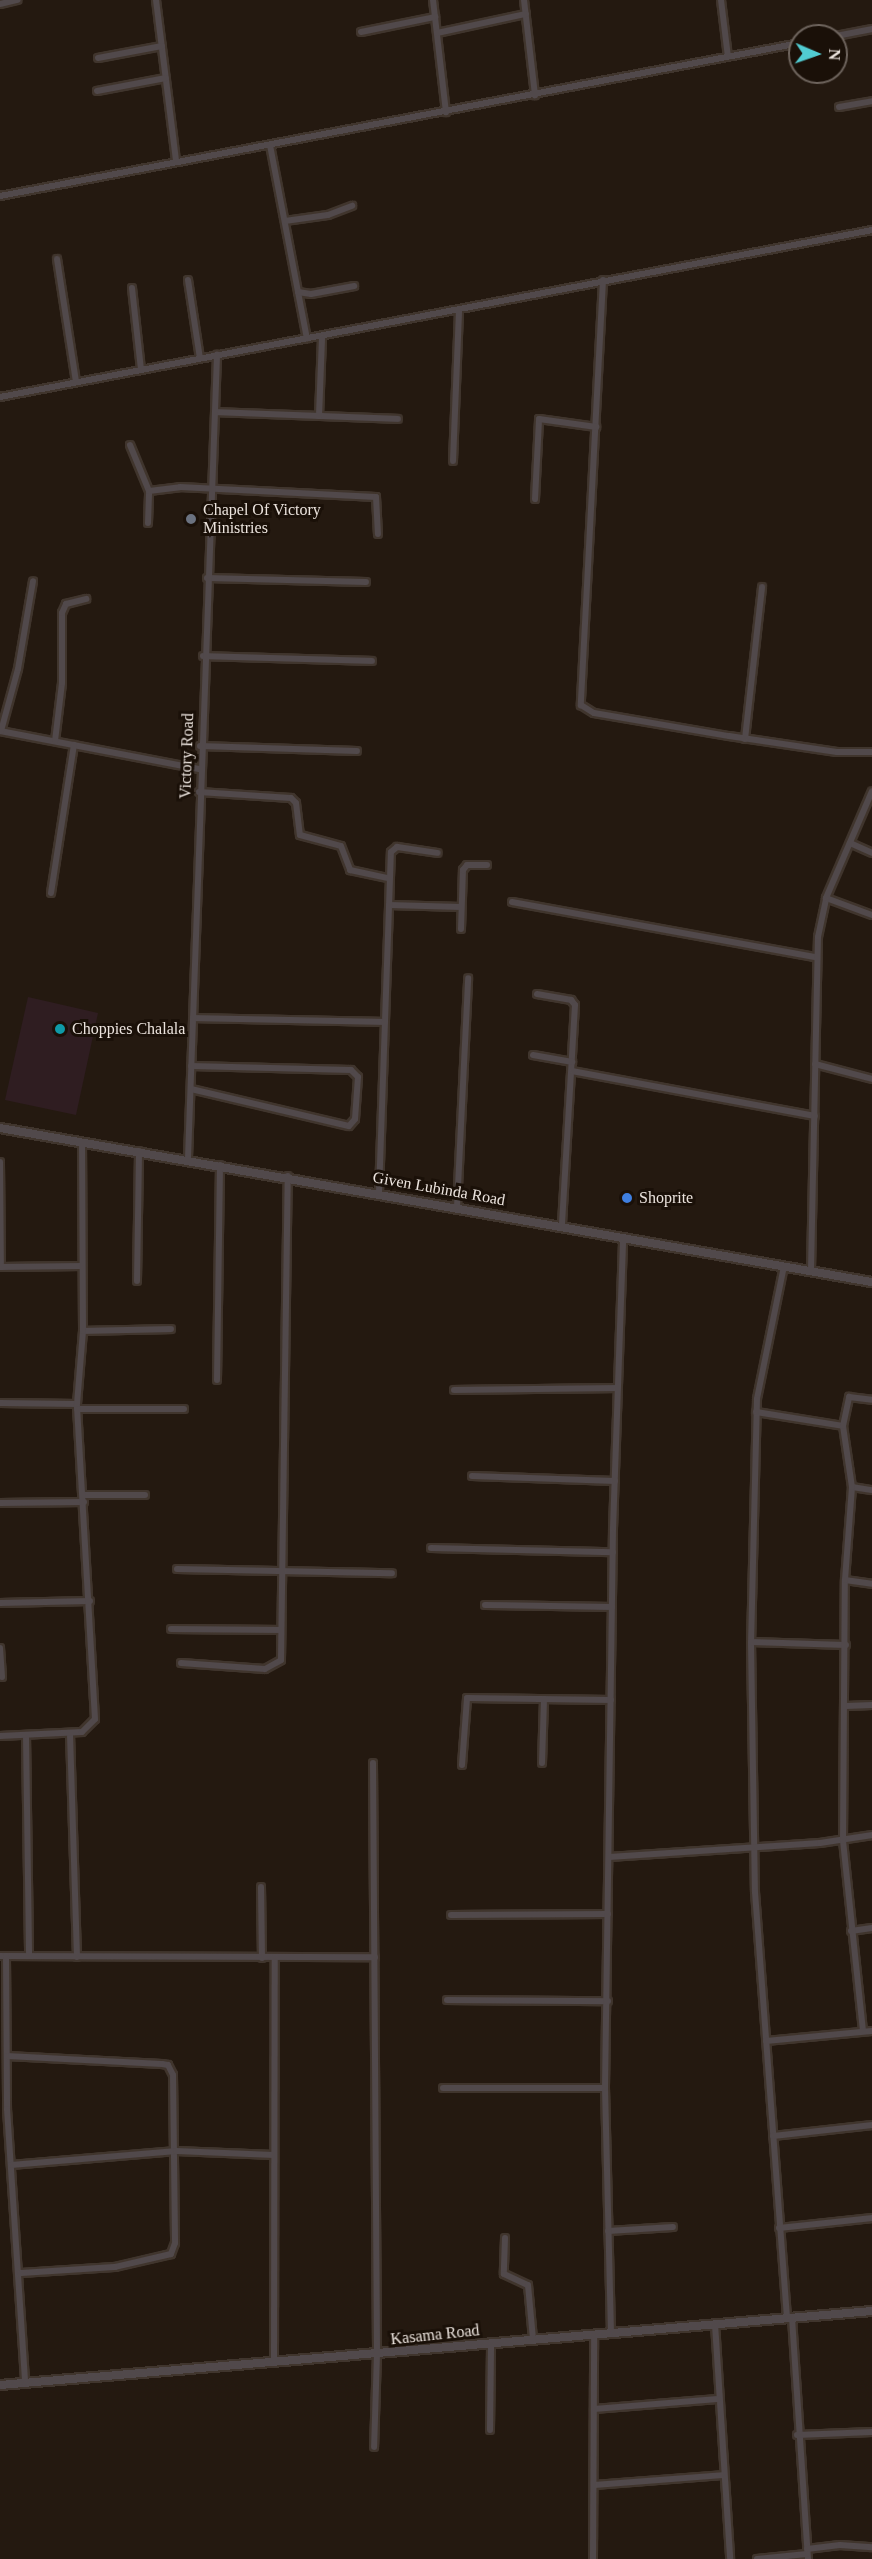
<!DOCTYPE html>
<html>
<head>
<meta charset="utf-8">
<style>
  body { margin:0 }
  #map { position:relative; width:872px; height:2559px; overflow:hidden; background:#241910; font-family:Georgia,serif }
  div>[style] { position:absolute }
  .commercial>* { inset:0; background:#2f1d21 }
  .roads { filter:drop-shadow(2px 0 #40352d) drop-shadow(-2px 0 #40352d) drop-shadow(0 2px #40352d) drop-shadow(0 -2px #40352d) }
  .minor>* { height:6px; margin:-3px; padding:0 3px; transform-origin:3px; border-radius:3px; background:#51494b }
  .tertiary>* { height:8px; margin:-4px; padding:0 4px; transform-origin:4px; border-radius:4px; background:#51494b }
  .dots>* { width:16px; height:16px; translate:-50% -50%; box-sizing:border-box; border:3px solid #1a1008; border-radius:50% }
  span { translate:-50% -50%; white-space:nowrap; text-align:center; line-height:1.15; -webkit-text-stroke:6px #1a1008; paint-order:stroke }
  .poi-label { font-size:16px; color:#ebe3dd }
  .left { translate:0 -50%; text-align:left }
  .street-label { font-size:16px; color:#ebe3dd }
  .north { position:absolute; left:788px; top:24px; width:60px; height:60px; box-sizing:border-box; background:#1a1008; border:2px solid #6e645d; border-radius:50%; rotate:92deg; font-size:16px; font-weight:700; line-height:24px; text-align:center; color:#ebe3dd }
  .north::after { content:''; display:block; margin:auto; width:21px; height:27px; background:#51ccd2; clip-path:polygon(50% 0,100% 100%,50% 72%,0 100%) }
</style>
</head>
<body>
<div id="map">
  <div class="commercial">
    <i style="clip-path:polygon(28px 997px,98px 1013px,76px 1115px,5px 1100px)"></i>
  </div>
  <div class="roads">
    <div class="minor">
      <i style="left:156px;top:0;width:162px;rotate:82.9deg"></i>
      <i style="left:433px;top:0;width:113px;rotate:83.4deg"></i>
      <i style="left:524px;top:0;width:96px;rotate:83.4deg"></i>
      <i style="left:721px;top:0;width:57px;rotate:83deg"></i>
      <i style="left:0;top:4px;width:18px;rotate:-13deg"></i>
      <i style="left:361px;top:32px;width:76px;rotate:-11.5deg"></i>
      <i style="left:437px;top:33px;width:91px;rotate:-12.1deg"></i>
      <i style="left:836px;top:36px;width:37px;rotate:-11deg"></i>
      <i style="left:98px;top:58px;width:65px;rotate:-10.6deg"></i>
      <i style="left:97px;top:91px;width:70px;rotate:-10.7deg"></i>
      <i style="left:839px;top:107px;width:34px;rotate:-10deg"></i>
      <i style="left:270px;top:145px;width:197px;rotate:79.2deg"></i>
      <i style="left:0;top:196px;width:814px;rotate:-10.83deg"></i>
      <i style="left:285px;top:221px;width:43px;rotate:-7.9deg"></i>
      <i style="left:328px;top:215px;width:26px;rotate:-21deg"></i>
      <i style="left:57px;top:259px;width:124px;rotate:81.2deg"></i>
      <i style="left:188px;top:280px;width:79px;rotate:81.3deg"></i>
      <i style="left:603px;top:280px;width:426px;rotate:93deg"></i>
      <i style="left:581px;top:705px;width:15px;rotate:32deg"></i>
      <i style="left:594px;top:713px;width:137px;rotate:9.7deg"></i>
      <i style="left:729px;top:736px;width:109px;rotate:8.4deg"></i>
      <i style="left:837px;top:752px;width:35px"></i>
      <i style="left:132px;top:288px;width:81px;rotate:83.7deg"></i>
      <i style="left:298px;top:292px;width:13px;rotate:9deg"></i>
      <i style="left:311px;top:294px;width:44px;rotate:-10.5deg"></i>
      <i style="left:0;top:397px;width:888px;rotate:-10.84deg"></i>
      <i style="left:216px;top:412px;width:182px;rotate:2.2deg"></i>
      <i style="left:319px;top:416px;width:79px;rotate:-87.8deg"></i>
      <i style="left:130px;top:445px;width:50px;rotate:67.6deg"></i>
      <i style="left:453px;top:461px;width:152px;rotate:-87.7deg"></i>
      <i style="left:535px;top:499px;width:80px;rotate:-87.1deg"></i>
      <i style="left:539px;top:419px;width:58px;rotate:8deg"></i>
      <i style="left:148px;top:523px;width:32px;rotate:-88deg"></i>
      <i style="left:149px;top:491px;width:31px;rotate:-7deg"></i>
      <i style="left:180px;top:487px;width:196px;rotate:2.9deg"></i>
      <i style="left:376px;top:497px;width:37px;rotate:87deg"></i>
      <i style="left:207px;top:578px;width:159px;rotate:1.4deg"></i>
      <i style="left:203px;top:656px;width:169px;rotate:1.7deg"></i>
      <i style="left:0;top:731px;width:204px;rotate:10.8deg"></i>
      <i style="left:1px;top:731px;width:64px;rotate:-74.7deg"></i>
      <i style="left:18px;top:669px;width:89px;rotate:-80.3deg"></i>
      <i style="left:745px;top:739px;width:153px;rotate:-83.6deg"></i>
      <i style="left:55px;top:741px;width:58px;rotate:-83.1deg"></i>
      <i style="left:62px;top:683px;width:70px;rotate:-90deg"></i>
      <i style="left:62px;top:613px;width:10px;rotate:-66deg"></i>
      <i style="left:66px;top:604px;width:21px;rotate:-14deg"></i>
      <i style="left:200px;top:746px;width:157px;rotate:1.8deg"></i>
      <i style="left:199px;top:792px;width:92px;rotate:3.7deg"></i>
      <i style="left:291px;top:798px;width:7px;rotate:45deg"></i>
      <i style="left:296px;top:803px;width:32px;rotate:83deg"></i>
      <i style="left:300px;top:835px;width:42px;rotate:15deg"></i>
      <i style="left:341px;top:846px;width:26px;rotate:69deg"></i>
      <i style="left:350px;top:870px;width:40px;rotate:12deg"></i>
      <i style="left:850px;top:843px;width:24px;rotate:24deg"></i>
      <i style="left:51px;top:893px;width:150px;rotate:-81.2deg"></i>
      <i style="left:826px;top:898px;width:49px;rotate:20.3deg"></i>
      <i style="left:512px;top:902px;width:309px;rotate:10.3deg"></i>
      <i style="left:389px;top:905px;width:72px;rotate:1.6deg"></i>
      <i style="left:461px;top:929px;width:59px;rotate:-88.1deg"></i>
      <i style="left:463px;top:870px;width:6px;rotate:-51deg"></i>
      <i style="left:467px;top:865px;width:20px"></i>
      <i style="left:537px;top:994px;width:35px;rotate:10deg"></i>
      <i style="left:571px;top:1000px;width:6px;rotate:51deg"></i>
      <i style="left:575px;top:1005px;width:219px;rotate:93.4deg"></i>
      <i style="left:193px;top:1018px;width:192px;rotate:1.2deg"></i>
      <i style="left:533px;top:1055px;width:40px;rotate:10deg"></i>
      <i style="left:815px;top:1064px;width:59px;rotate:14.7deg"></i>
      <i style="left:572px;top:1071px;width:247px;rotate:10.5deg"></i>
      <i style="left:191px;top:1089px;width:162px;rotate:13.2deg"></i>
      <i style="left:349px;top:1126px;width:9px;rotate:-49deg"></i>
      <i style="left:355px;top:1119px;width:42px;rotate:-85.9deg"></i>
      <i style="left:358px;top:1077px;width:10px;rotate:-135deg"></i>
      <i style="left:351px;top:1070px;width:160px;rotate:-178.6deg"></i>
      <i style="left:188px;top:1158px;width:804px;rotate:-87.93deg"></i>
      <i style="left:0;top:1162px;width:105px;rotate:89.5deg"></i>
      <i style="left:379px;top:1193px;width:341px;rotate:-88deg"></i>
      <i style="left:391px;top:852px;width:8px;rotate:-40deg"></i>
      <i style="left:397px;top:847px;width:41px;rotate:8.3deg"></i>
      <i style="left:457px;top:1207px;width:229px;rotate:-87.2deg"></i>
      <i style="left:784px;top:1266px;width:136px;rotate:101.5deg"></i>
      <i style="left:757px;top:1399px;width:243px;rotate:91.4deg"></i>
      <i style="left:751px;top:1642px;width:250px;rotate:89.1deg"></i>
      <i style="left:755px;top:1892px;width:427px;rotate:85.7deg"></i>
      <i style="left:0;top:1267px;width:82px;rotate:-0.7deg"></i>
      <i style="left:811px;top:1270px;width:333px;rotate:-88.8deg"></i>
      <i style="left:818px;top:937px;width:40px;rotate:-78deg"></i>
      <i style="left:826px;top:898px;width:116px;rotate:-66.7deg"></i>
      <i style="left:137px;top:1281px;width:130px;rotate:-89.1deg"></i>
      <i style="left:83px;top:1331px;width:88px;rotate:-1.3deg"></i>
      <i style="left:217px;top:1380px;width:215px;rotate:-89.2deg"></i>
      <i style="left:454px;top:1390px;width:163px;rotate:-0.7deg"></i>
      <i style="left:0;top:1403px;width:77px;rotate:0.7deg"></i>
      <i style="left:77px;top:1409px;width:107px"></i>
      <i style="left:756px;top:1412px;width:88px;rotate:9.1deg"></i>
      <i style="left:472px;top:1476px;width:143px;rotate:2deg"></i>
      <i style="left:852px;top:1487px;width:20px;rotate:9deg"></i>
      <i style="left:84px;top:1495px;width:61px"></i>
      <i style="left:0;top:1503px;width:84px;rotate:-0.7deg"></i>
      <i style="left:431px;top:1548px;width:182px;rotate:1.3deg"></i>
      <i style="left:177px;top:1569px;width:215px;rotate:1.1deg"></i>
      <i style="left:845px;top:1580px;width:27px;rotate:8deg"></i>
      <i style="left:0;top:1603px;width:90px;rotate:-1.3deg"></i>
      <i style="left:485px;top:1605px;width:127px;rotate:0.9deg"></i>
      <i style="left:171px;top:1629px;width:110px;rotate:0.5deg"></i>
      <i style="left:751px;top:1642px;width:95px;rotate:1.8deg"></i>
      <i style="left:0;top:1648px;width:29px;rotate:86deg"></i>
      <i style="left:181px;top:1663px;width:84px;rotate:4.1deg"></i>
      <i style="left:265px;top:1669px;width:18px;rotate:-29deg"></i>
      <i style="left:281px;top:1660px;width:484px;rotate:-89.2deg"></i>
      <i style="left:846px;top:1706px;width:26px;rotate:-2deg"></i>
      <i style="left:70px;top:1734px;width:223px;rotate:88.2deg"></i>
      <i style="left:26px;top:1735px;width:221px;rotate:89.2deg"></i>
      <i style="left:0;top:1736px;width:82px;rotate:-2.8deg"></i>
      <i style="left:82px;top:1732px;width:18px;rotate:-45deg"></i>
      <i style="left:95px;top:1719px;width:316px;rotate:-93.3deg"></i>
      <i style="left:77px;top:1404px;width:73px;rotate:-85.3deg"></i>
      <i style="left:83px;top:1331px;width:189px;rotate:-90.3deg"></i>
      <i style="left:373px;top:1763px;width:591px;rotate:89.61deg"></i>
      <i style="left:377px;top:2354px;width:93px;rotate:91.8deg"></i>
      <i style="left:542px;top:1763px;width:64px;rotate:-88.2deg"></i>
      <i style="left:462px;top:1765px;width:67px;rotate:-85.7deg"></i>
      <i style="left:467px;top:1698px;width:144px;rotate:0.8deg"></i>
      <i style="left:609px;top:1857px;width:211px;rotate:-3.8deg"></i>
      <i style="left:820px;top:1843px;width:53px;rotate:-8.7deg"></i>
      <i style="left:261px;top:1887px;width:71px;rotate:89.2deg"></i>
      <i style="left:451px;top:1915px;width:157px;rotate:-0.4deg"></i>
      <i style="left:851px;top:1931px;width:21px;rotate:-8deg"></i>
      <i style="left:0;top:1956px;width:375px;rotate:0.2deg"></i>
      <i style="left:6px;top:1956px;width:153px;rotate:89.6deg"></i>
      <i style="left:7px;top:2109px;width:275px;rotate:86.2deg"></i>
      <i style="left:447px;top:2000px;width:161px;rotate:0.4deg"></i>
      <i style="left:863px;top:2031px;width:191px;rotate:-96deg"></i>
      <i style="left:843px;top:1841px;width:261px;rotate:-89.6deg"></i>
      <i style="left:845px;top:1580px;width:93px;rotate:-85.7deg"></i>
      <i style="left:852px;top:1487px;width:62px;rotate:-98.4deg"></i>
      <i style="left:843px;top:1426px;width:30px;rotate:-78deg"></i>
      <i style="left:849px;top:1397px;width:23px;rotate:7deg"></i>
      <i style="left:766px;top:2041px;width:106px;rotate:-5.4deg"></i>
      <i style="left:7px;top:2056px;width:155px;rotate:3deg"></i>
      <i style="left:162px;top:2064px;width:6px;rotate:9deg"></i>
      <i style="left:168px;top:2065px;width:11px;rotate:63deg"></i>
      <i style="left:173px;top:2075px;width:168px;rotate:89.3deg"></i>
      <i style="left:175px;top:2243px;width:12px;rotate:110deg"></i>
      <i style="left:171px;top:2254px;width:57px;rotate:166.9deg"></i>
      <i style="left:115px;top:2267px;width:95px;rotate:176.4deg"></i>
      <i style="left:443px;top:2088px;width:162px"></i>
      <i style="left:773px;top:2136px;width:100px;rotate:-6.3deg"></i>
      <i style="left:11px;top:2165px;width:166px;rotate:-4.8deg"></i>
      <i style="left:176px;top:2151px;width:98px;rotate:2.3deg"></i>
      <i style="left:779px;top:2228px;width:94px;rotate:-6.1deg"></i>
      <i style="left:608px;top:2231px;width:65px;rotate:-3.5deg"></i>
      <i style="left:505px;top:2238px;width:36px;rotate:92deg"></i>
      <i style="left:504px;top:2274px;width:26px;rotate:25deg"></i>
      <i style="left:528px;top:2285px;width:54px;rotate:84.7deg"></i>
      <i style="left:792px;top:2318px;width:242px;rotate:86.2deg"></i>
      <i style="left:715px;top:2324px;width:235px;rotate:86.3deg"></i>
      <i style="left:611px;top:2333px;width:245px;rotate:-91.4deg"></i>
      <i style="left:605px;top:2088px;width:559px;rotate:-89.18deg"></i>
      <i style="left:613px;top:1529px;width:292px;rotate:-88deg"></i>
      <i style="left:274px;top:2362px;width:404px;rotate:-89.9deg"></i>
      <i style="left:594px;top:2409px;width:124px;rotate:-4.6deg"></i>
      <i style="left:490px;top:2430px;width:88px;rotate:-89.3deg"></i>
      <i style="left:797px;top:2435px;width:75px;rotate:-2.3deg"></i>
      <i style="left:594px;top:2485px;width:129px;rotate:-4.4deg"></i>
      <i style="left:807px;top:2549px;width:33px;rotate:-7deg"></i>
      <i style="left:840px;top:2545px;width:32px;rotate:4deg"></i>
      <i style="left:593px;top:2559px;width:225px;rotate:-89.7deg"></i>
      <i style="left:757px;top:2559px;width:50px;rotate:-5.7deg"></i>
    </div>
    <div class="tertiary">
      <i style="left:0;top:1128px;width:885px;rotate:10.02deg"></i>
      <i style="left:0;top:2385px;width:875px;rotate:-4.85deg"></i>
    </div>
  </div>
  <div class="dots">
    <i style="left:191px;top:519px;background:#6b7280"></i>
    <i style="left:60px;top:1029px;background:#0f9aa8"></i>
    <i style="left:627px;top:1198px;background:#3f7fe0"></i>
  </div>
  <div class="poi-label">
    <span class="left" style="left:203px;top:519px">Chapel Of Victory<br>Ministries</span>
    <span class="left" style="left:72px;top:1029px">Choppies Chalala</span>
    <span class="left" style="left:639px;top:1198px">Shoprite</span>
  </div>
  <div class="street-label">
    <span style="left:187px;top:756px;rotate:-88deg">Victory Road</span>
    <span style="left:439px;top:1189px;rotate:10deg">Given Lubinda Road</span>
    <span style="left:435px;top:2335px;rotate:-6deg">Kasama Road</span>
  </div>
  <div class="north">N</div>
</div>
</body>
</html>
